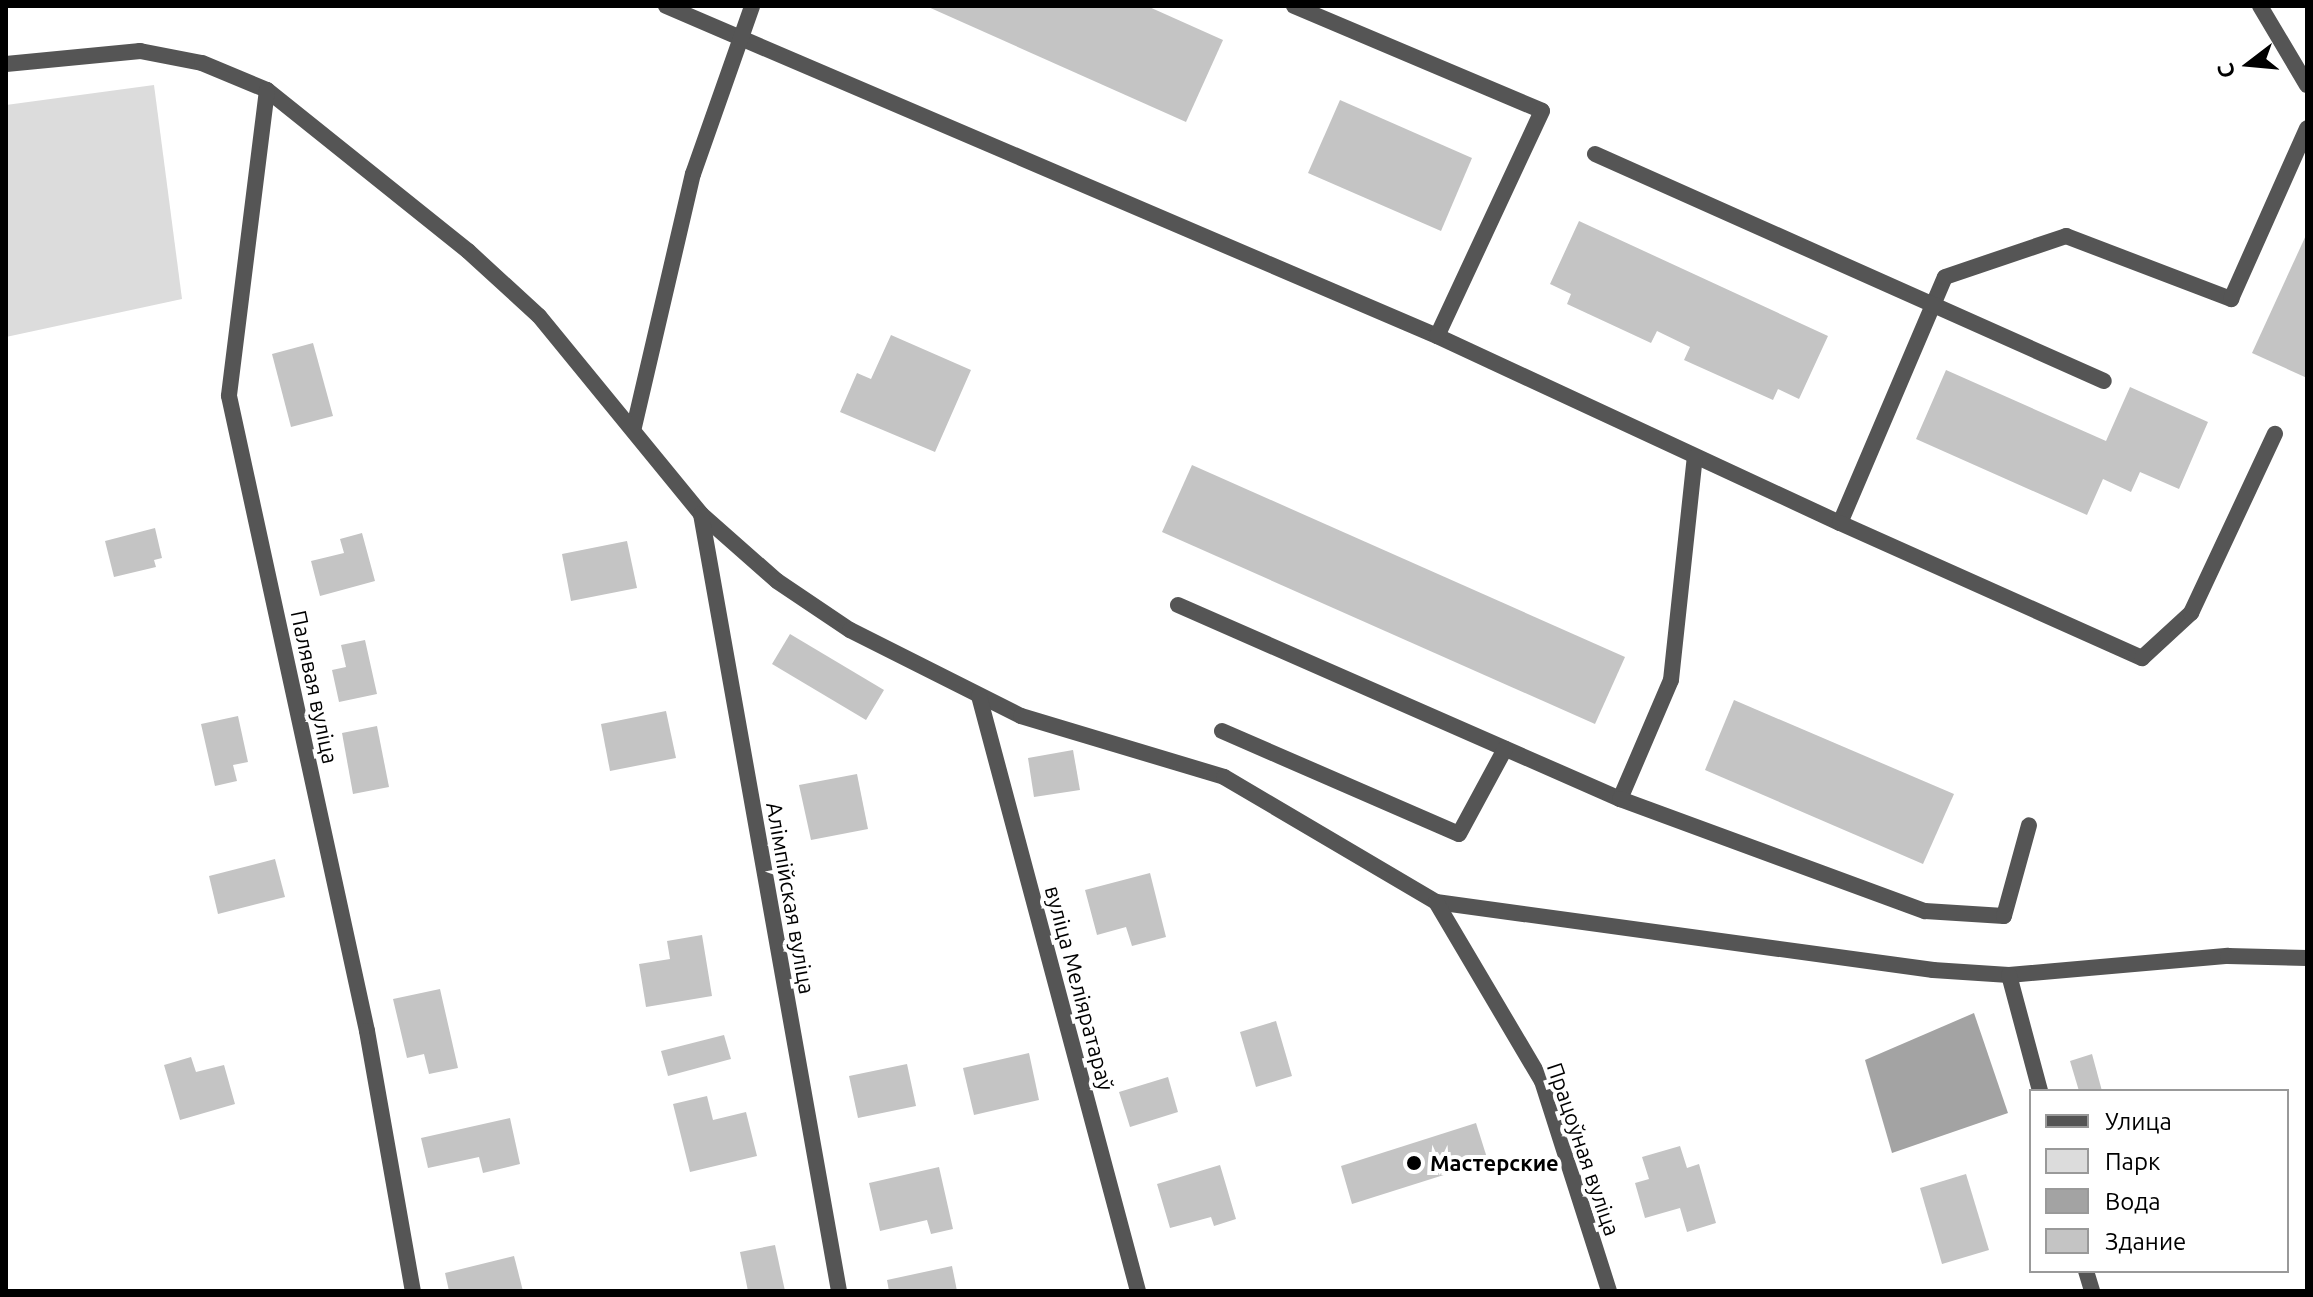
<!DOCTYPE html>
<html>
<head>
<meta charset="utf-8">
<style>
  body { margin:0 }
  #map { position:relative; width:2313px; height:1297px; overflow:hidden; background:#fff; font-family:Ubuntu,sans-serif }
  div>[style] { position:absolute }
  .green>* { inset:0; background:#dcdcdc }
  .water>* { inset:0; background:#a3a3a3 }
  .building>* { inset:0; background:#c4c4c4 }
  .service>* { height:16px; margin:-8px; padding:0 8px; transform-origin:8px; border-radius:8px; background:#555 }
  .minor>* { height:16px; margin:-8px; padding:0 8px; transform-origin:8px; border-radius:8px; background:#555 }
  .dots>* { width:22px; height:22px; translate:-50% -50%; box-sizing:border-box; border:4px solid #fff; border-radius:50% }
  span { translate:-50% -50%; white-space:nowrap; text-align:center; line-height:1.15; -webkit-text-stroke:8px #fff; paint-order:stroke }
  .street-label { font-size:22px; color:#000 }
  .poi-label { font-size:22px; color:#000; font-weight:700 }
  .left { translate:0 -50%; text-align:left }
  .frame { position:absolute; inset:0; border:8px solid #000; pointer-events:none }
  .legend { position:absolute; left:2029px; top:1089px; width:260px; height:184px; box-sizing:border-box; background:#fff; border:2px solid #999; margin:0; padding:10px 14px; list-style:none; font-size:24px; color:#000 }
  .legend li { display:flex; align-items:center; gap:16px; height:40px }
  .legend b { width:40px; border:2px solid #999 }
  .north { position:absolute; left:2209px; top:24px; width:80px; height:80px; -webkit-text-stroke:6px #fff; paint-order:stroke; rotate:254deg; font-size:22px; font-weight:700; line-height:32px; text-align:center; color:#000 }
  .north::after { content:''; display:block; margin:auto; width:28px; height:36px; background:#000; clip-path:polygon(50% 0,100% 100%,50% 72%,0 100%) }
</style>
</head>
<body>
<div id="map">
  <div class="green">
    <i style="clip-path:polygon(154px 85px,182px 299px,6px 337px,6px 105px)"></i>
  </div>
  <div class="water">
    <i style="clip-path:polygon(1974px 1013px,2008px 1113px,1892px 1153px,1865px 1060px)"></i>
  </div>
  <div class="building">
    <i style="clip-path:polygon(926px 6px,1147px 6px,1223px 40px,1186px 122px)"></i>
    <i style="clip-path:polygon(1340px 100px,1472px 158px,1441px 231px,1308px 173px)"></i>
    <i style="clip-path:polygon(1579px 221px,1828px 336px,1799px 399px,1778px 389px,1773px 400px,1684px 360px,1690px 347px,1657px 331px,1651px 343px,1567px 304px,1571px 294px,1550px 284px)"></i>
    <i style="clip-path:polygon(2307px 233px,2307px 378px,2252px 353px)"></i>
    <i style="clip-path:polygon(891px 335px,971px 370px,935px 452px,840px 412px,857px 373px,871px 379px)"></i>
    <i style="clip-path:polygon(313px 343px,333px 416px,291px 427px,272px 354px)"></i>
    <i style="clip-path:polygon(1946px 370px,2106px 441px,2130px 387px,2208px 422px,2179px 489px,2140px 472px,2131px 492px,2103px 479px,2087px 515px,1916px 439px)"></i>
    <i style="clip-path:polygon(1192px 465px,1625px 657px,1595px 724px,1162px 532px)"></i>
    <i style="clip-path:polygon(155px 528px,162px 558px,154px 560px,156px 567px,114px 577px,105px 541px)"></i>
    <i style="clip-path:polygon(362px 533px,375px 581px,320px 596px,311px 561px,344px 553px,340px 539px)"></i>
    <i style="clip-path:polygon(627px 541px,637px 588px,571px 601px,562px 554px)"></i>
    <i style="clip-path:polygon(790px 634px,884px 690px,866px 720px,772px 664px)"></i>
    <i style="clip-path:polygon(365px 640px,377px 694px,339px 702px,332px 670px,346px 667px,341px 645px)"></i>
    <i style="clip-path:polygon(1734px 700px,1954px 794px,1923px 864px,1705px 770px)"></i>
    <i style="clip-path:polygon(666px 711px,676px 758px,610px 771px,601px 724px)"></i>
    <i style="clip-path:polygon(238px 716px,248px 762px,233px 765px,237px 781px,215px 786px,201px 724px)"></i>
    <i style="clip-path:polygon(377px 726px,389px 787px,353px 794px,342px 733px)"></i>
    <i style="clip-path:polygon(1073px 750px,1080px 790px,1034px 797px,1028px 758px)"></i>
    <i style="clip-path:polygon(857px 774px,868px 829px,811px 840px,799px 785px)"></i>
    <i style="clip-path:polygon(275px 859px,285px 897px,218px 914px,209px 876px)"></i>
    <i style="clip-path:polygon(1150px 873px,1166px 937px,1132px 946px,1126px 927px,1097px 935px,1085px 890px)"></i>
    <i style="clip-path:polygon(702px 935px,712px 996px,646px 1007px,639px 964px,670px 959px,667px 941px)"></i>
    <i style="clip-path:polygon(440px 989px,458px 1068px,429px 1074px,424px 1054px,407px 1058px,393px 999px)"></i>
    <i style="clip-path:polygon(1276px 1021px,1292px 1076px,1256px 1087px,1240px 1032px)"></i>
    <i style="clip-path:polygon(724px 1035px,731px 1059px,668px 1076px,661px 1051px)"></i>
    <i style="clip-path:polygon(1029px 1053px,1039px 1100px,974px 1115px,963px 1068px)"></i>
    <i style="clip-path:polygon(2092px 1054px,2102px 1091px,2079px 1091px,2070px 1061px)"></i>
    <i style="clip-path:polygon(191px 1057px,196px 1072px,224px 1065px,235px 1104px,180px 1120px,164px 1065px)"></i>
    <i style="clip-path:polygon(907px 1064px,916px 1106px,858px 1118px,849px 1076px)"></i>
    <i style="clip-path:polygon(1168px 1077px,1178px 1112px,1130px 1127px,1119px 1092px)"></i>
    <i style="clip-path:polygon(707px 1096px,713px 1120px,746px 1112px,757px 1156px,690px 1172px,673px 1104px)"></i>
    <i style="clip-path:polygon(510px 1118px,520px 1164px,483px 1173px,479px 1157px,428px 1168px,421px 1138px)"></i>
    <i style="clip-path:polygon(1476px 1123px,1488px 1161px,1352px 1204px,1341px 1166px)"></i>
    <i style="clip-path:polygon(1680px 1146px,1687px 1168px,1699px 1164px,1716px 1223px,1687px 1232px,1680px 1208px,1645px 1218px,1635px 1183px,1649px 1179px,1642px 1157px)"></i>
    <i style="clip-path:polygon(1220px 1165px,1236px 1219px,1214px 1226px,1211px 1217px,1170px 1228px,1157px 1184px)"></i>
    <i style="clip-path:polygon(939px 1167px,953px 1229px,931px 1234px,927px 1220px,880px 1231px,869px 1183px)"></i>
    <i style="clip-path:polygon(1966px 1174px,1989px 1250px,1942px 1264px,1920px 1188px)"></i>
    <i style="clip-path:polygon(775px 1245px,785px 1291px,748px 1291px,740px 1252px)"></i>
    <i style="clip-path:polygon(514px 1256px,523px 1291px,449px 1291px,445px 1273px)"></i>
    <i style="clip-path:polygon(952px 1266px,957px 1291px,889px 1291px,887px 1280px)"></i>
  </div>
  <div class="service">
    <i style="left:666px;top:6px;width:839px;rotate:23.17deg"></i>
    <i style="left:1437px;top:336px;width:444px;rotate:24.9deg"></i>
    <i style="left:1840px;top:523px;width:267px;rotate:-66.9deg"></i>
    <i style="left:1945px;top:277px;width:128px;rotate:-18.7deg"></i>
    <i style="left:2066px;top:236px;width:177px;rotate:20.9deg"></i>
    <i style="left:2231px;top:299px;width:187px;rotate:-66deg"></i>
    <i style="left:1294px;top:6px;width:269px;rotate:22.9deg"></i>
    <i style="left:1542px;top:111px;width:248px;rotate:115deg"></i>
    <i style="left:2260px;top:6px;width:92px;rotate:59.3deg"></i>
    <i style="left:1595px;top:154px;width:557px;rotate:24.04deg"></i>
    <i style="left:634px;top:427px;width:260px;rotate:-76.9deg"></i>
    <i style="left:693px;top:174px;width:178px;rotate:-70.6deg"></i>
    <i style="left:1840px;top:523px;width:331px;rotate:24.1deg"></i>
    <i style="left:2142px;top:658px;width:67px;rotate:-42.6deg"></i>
    <i style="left:2191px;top:613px;width:198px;rotate:-64.9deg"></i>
    <i style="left:1178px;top:605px;width:483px;rotate:23.7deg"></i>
    <i style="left:1620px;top:799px;width:129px;rotate:-66.8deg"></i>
    <i style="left:1671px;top:680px;width:224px;rotate:-83.9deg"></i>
    <i style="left:1222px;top:731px;width:258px;rotate:23.5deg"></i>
    <i style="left:1459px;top:834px;width:97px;rotate:-61.6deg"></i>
    <i style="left:1620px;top:799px;width:325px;rotate:20.2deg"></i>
    <i style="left:1925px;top:911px;width:79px;rotate:3.6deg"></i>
    <i style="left:2004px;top:916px;width:94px;rotate:-74.6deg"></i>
  </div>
  <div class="minor">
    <i style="left:6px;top:64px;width:135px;rotate:-5.5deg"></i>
    <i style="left:140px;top:51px;width:63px;rotate:11deg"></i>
    <i style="left:202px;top:63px;width:70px;rotate:22.6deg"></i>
    <i style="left:267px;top:90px;width:258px;rotate:38.7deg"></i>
    <i style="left:468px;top:251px;width:96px;rotate:42.5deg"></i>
    <i style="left:539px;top:316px;width:256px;rotate:50.7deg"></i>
    <i style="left:701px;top:514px;width:101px;rotate:41.4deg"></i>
    <i style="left:777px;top:581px;width:88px;rotate:33.9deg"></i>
    <i style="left:850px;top:630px;width:191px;rotate:26.7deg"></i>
    <i style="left:1021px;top:716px;width:212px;rotate:16.7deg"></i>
    <i style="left:1224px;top:777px;width:246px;rotate:30.5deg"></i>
    <i style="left:1436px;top:902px;width:502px;rotate:7.79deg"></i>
    <i style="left:1933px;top:970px;width:76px;rotate:3.8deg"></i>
    <i style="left:2009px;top:975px;width:220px;rotate:-5deg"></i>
    <i style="left:2228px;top:956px;width:79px;rotate:1.5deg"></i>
    <i style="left:267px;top:90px;width:308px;rotate:97.1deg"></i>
    <i style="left:229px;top:396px;width:650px;rotate:77.74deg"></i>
    <i style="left:367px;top:1031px;width:264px;rotate:80deg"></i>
    <i style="left:701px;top:514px;width:789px;rotate:79.93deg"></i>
    <i style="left:979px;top:696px;width:616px;rotate:75.04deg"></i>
    <i style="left:1436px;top:902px;width:208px;rotate:59.4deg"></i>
    <i style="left:1542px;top:1081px;width:220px;rotate:72.3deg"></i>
    <i style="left:2009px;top:975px;width:120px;rotate:75deg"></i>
    <i style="left:2086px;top:1271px;width:21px;rotate:73deg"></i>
  </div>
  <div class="dots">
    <i style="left:1414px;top:1163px;background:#000"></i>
  </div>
  <div class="street-label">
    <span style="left:315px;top:687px;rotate:78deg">Палявая вуліца</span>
    <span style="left:791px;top:898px;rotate:80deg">Алімпійская вуліца</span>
    <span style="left:1080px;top:988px;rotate:75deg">вуліца Меліяратараў</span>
    <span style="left:1584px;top:1149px;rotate:71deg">Працоўная вуліца</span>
  </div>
  <div class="poi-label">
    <span class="left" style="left:1430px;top:1163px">Мастерские</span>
  </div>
  <div class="frame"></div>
  <ul class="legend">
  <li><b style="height:10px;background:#555"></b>Улица</li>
  <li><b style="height:22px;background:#dcdcdc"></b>Парк</li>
  <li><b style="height:22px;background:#a3a3a3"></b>Вода</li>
  <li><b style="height:22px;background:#c4c4c4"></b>Здание</li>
  </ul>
  <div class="north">С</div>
</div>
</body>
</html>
